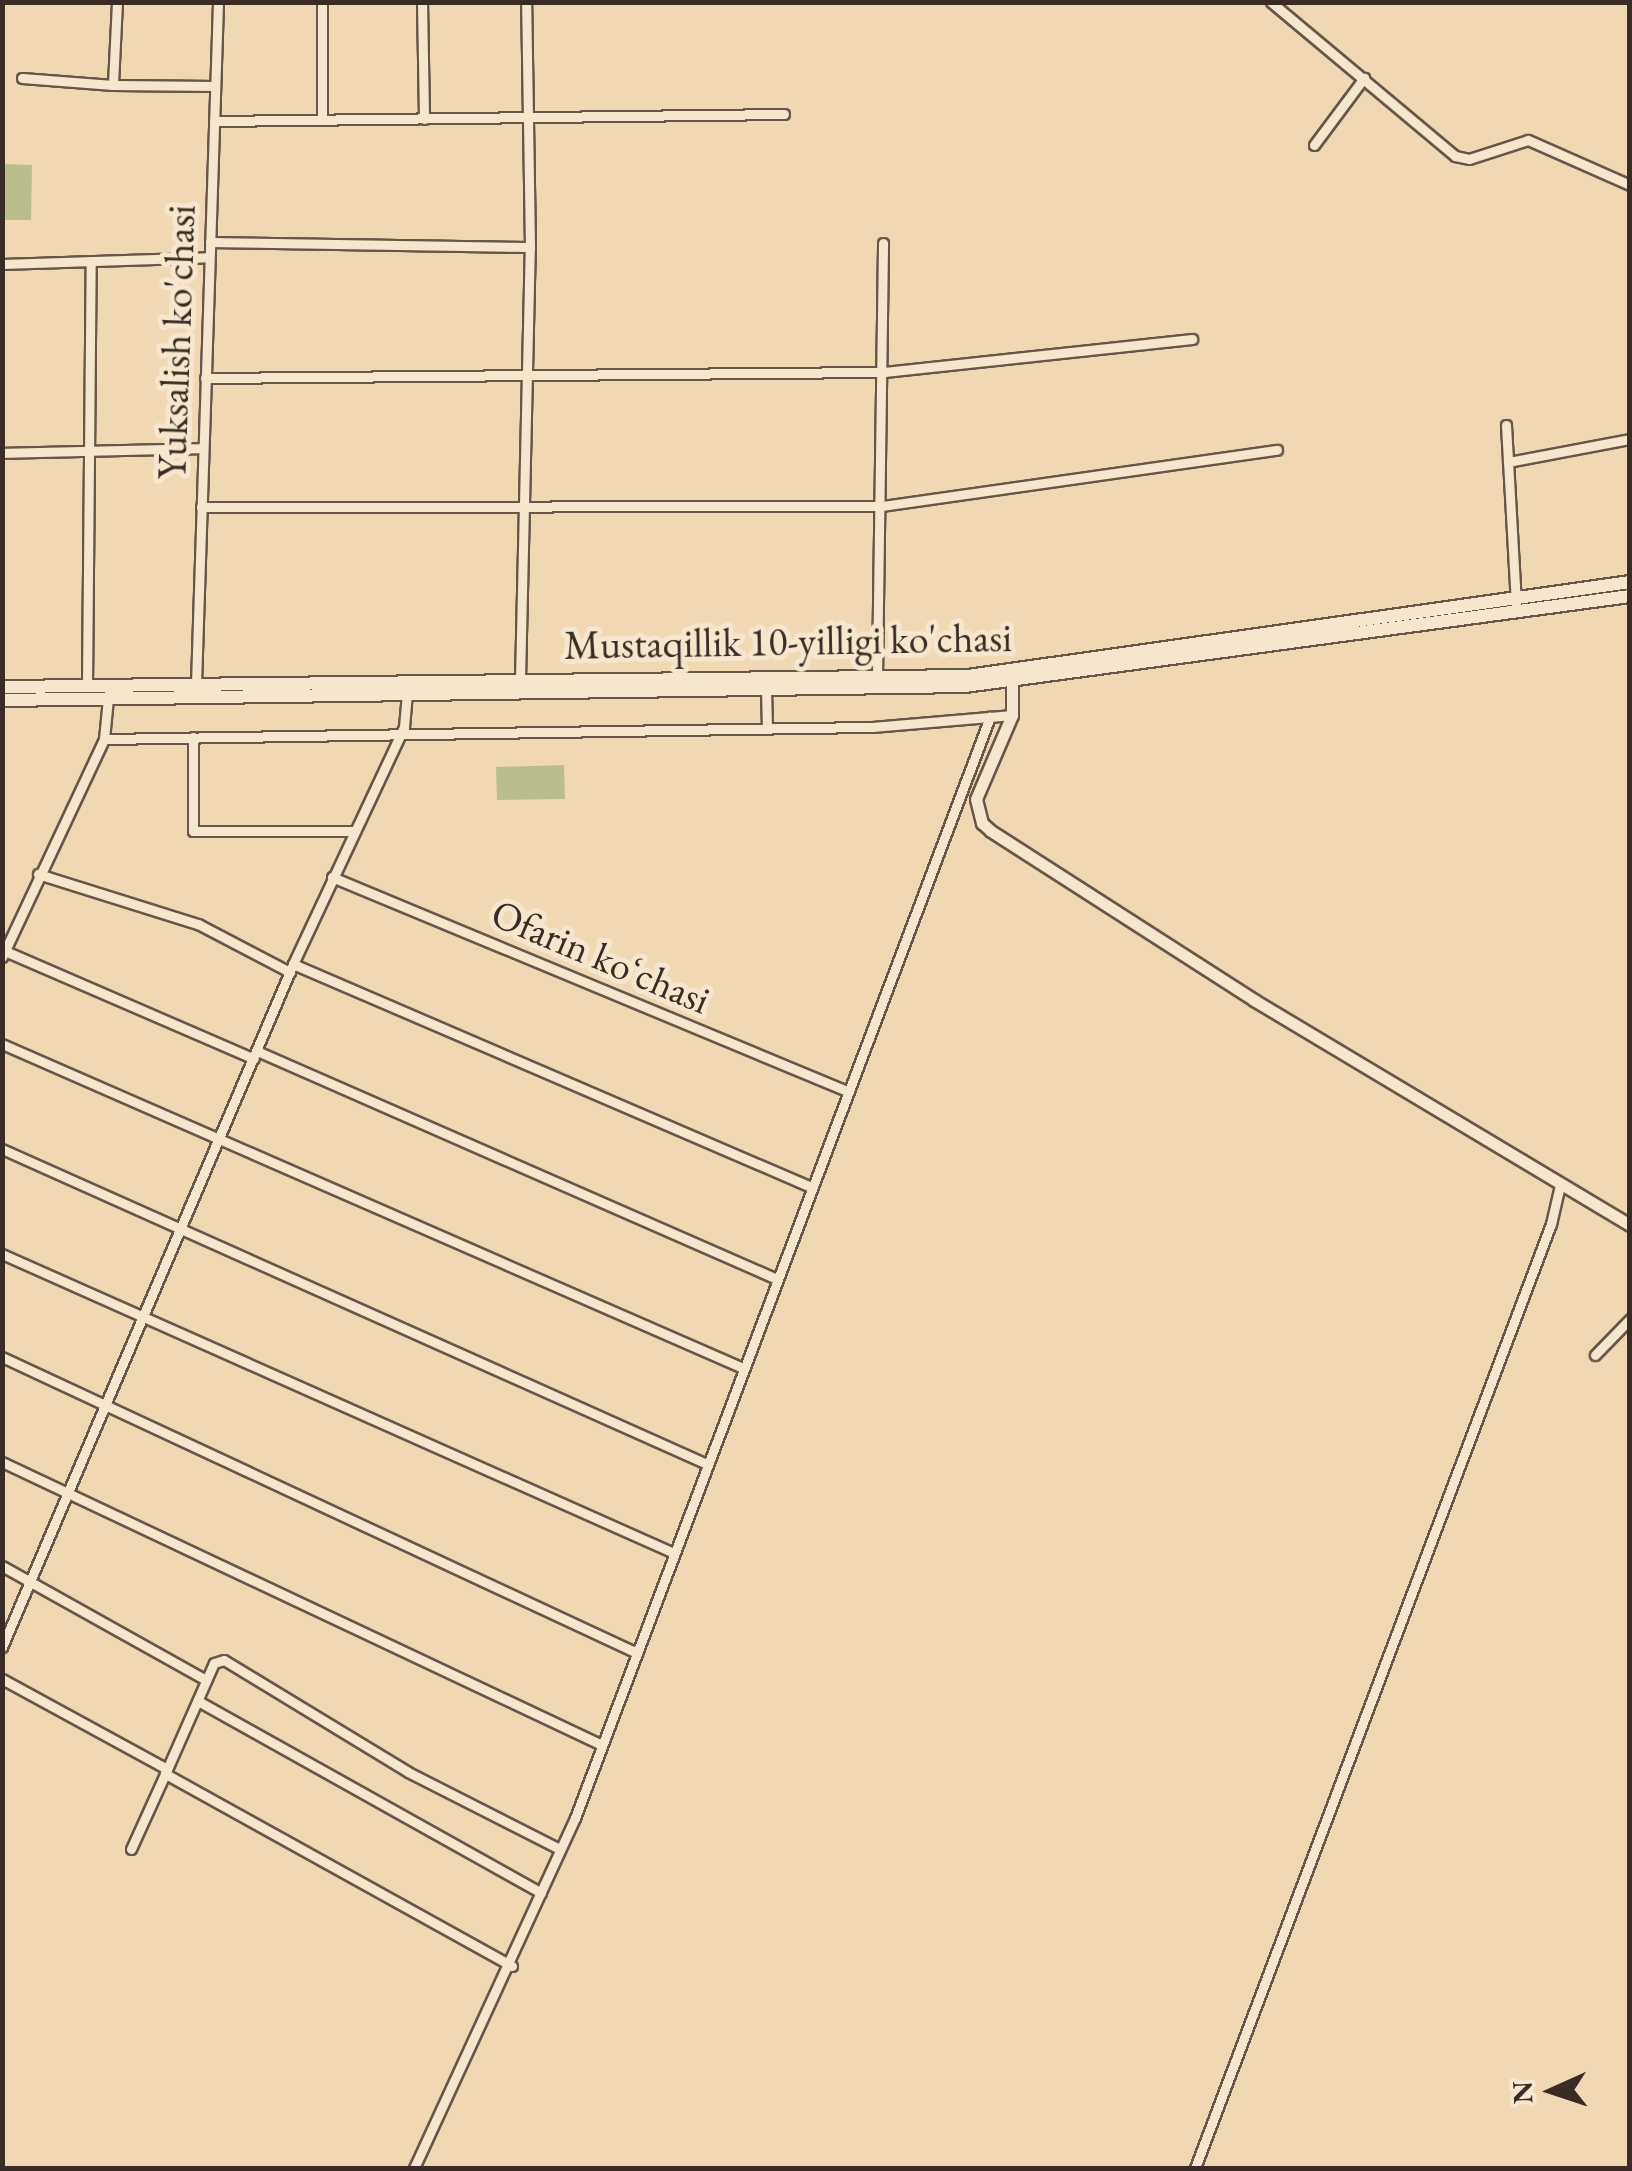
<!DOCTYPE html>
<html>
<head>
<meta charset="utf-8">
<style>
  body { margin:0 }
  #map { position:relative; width:1632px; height:2171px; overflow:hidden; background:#f0d8b3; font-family:"EB Garamond",serif }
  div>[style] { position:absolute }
  .green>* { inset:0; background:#babe8c }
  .roads { filter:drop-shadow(2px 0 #665748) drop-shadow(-2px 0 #665748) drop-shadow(0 2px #665748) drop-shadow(0 -2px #665748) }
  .minor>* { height:9px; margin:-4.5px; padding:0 4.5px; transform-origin:4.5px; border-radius:4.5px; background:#f5e6ce }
  .tertiary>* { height:11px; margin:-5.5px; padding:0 5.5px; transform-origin:5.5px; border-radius:5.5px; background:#f5e6ce }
  .secondary>* { height:12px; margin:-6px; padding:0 6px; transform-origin:6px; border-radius:6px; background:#f5e6ce }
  span { translate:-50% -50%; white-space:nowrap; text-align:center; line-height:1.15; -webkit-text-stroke:10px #f5e6ce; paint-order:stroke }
  .street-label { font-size:40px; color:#382c24 }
  .frame { position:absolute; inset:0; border:5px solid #382c24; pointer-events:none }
  .north { position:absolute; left:1502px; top:2041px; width:100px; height:100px; -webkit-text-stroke:8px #f5e6ce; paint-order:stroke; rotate:267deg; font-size:28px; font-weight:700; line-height:40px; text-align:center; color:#382c24 }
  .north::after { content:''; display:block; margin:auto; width:35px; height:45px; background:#382c24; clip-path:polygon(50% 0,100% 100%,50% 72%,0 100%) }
</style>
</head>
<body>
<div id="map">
  <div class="green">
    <i style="clip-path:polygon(4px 164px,32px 165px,31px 220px,3px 220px)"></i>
    <i style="clip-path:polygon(564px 765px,565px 799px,497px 800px,496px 767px)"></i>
  </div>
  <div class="roads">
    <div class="minor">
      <i style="left:117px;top:2px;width:83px;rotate:92.8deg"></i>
      <i style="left:113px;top:85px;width:102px;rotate:0.6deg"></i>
      <i style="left:322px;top:2px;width:118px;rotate:90deg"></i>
      <i style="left:422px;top:2px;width:117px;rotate:89deg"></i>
      <i style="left:1271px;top:2px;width:240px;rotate:39.9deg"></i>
      <i style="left:1455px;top:156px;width:14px;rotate:12deg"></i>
      <i style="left:1469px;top:159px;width:62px;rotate:-17.9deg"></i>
      <i style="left:1528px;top:140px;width:111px;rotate:23.8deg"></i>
      <i style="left:22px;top:78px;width:91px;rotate:4.4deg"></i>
      <i style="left:214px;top:121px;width:570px;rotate:-0.7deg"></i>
      <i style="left:1314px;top:145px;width:84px;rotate:-53.3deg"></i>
      <i style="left:210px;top:242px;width:320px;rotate:0.9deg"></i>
      <i style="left:2px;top:264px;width:207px;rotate:-1.9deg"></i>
      <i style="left:205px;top:378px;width:679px;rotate:-0.51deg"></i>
      <i style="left:884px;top:372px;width:310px;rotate:-6.1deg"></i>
      <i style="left:1506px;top:425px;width:179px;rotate:86.8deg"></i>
      <i style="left:2px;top:453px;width:201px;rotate:-1.4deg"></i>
      <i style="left:1508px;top:462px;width:124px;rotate:-10.7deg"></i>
      <i style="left:201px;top:507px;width:681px;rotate:-0.08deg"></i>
      <i style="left:882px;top:506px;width:399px;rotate:-8.1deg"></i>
      <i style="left:877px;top:676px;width:433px;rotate:-89.2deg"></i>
      <i style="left:520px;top:680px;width:433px;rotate:-88.7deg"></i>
      <i style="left:530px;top:247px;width:245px;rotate:-90.9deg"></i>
      <i style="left:196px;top:684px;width:682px;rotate:-88.15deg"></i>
      <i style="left:87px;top:686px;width:425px;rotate:-89.5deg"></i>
      <i style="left:766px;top:688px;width:41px;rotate:88.6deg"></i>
      <i style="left:193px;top:737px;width:94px;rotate:90deg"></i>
      <i style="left:193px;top:831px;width:161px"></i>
      <i style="left:104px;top:739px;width:768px;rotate:-0.9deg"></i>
      <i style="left:872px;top:727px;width:141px;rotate:-4.9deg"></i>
      <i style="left:38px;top:874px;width:168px;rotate:17.4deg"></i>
      <i style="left:198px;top:924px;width:104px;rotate:27.6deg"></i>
      <i style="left:332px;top:877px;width:558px;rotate:22.56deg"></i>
      <i style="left:5px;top:951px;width:271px;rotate:23.4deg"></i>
      <i style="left:2px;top:957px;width:241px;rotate:-64.9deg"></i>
      <i style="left:104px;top:739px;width:41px;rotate:-84.4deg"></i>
      <i style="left:293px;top:964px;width:564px;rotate:23.29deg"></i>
      <i style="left:2px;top:1044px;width:809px;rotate:23.62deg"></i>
      <i style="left:257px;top:1051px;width:568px;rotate:23.68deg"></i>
      <i style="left:2px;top:1149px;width:772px;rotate:24.08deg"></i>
      <i style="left:2px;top:1254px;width:736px;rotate:23.99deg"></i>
      <i style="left:1595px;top:1355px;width:50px;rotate:-45.8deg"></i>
      <i style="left:2px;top:1357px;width:701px;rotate:24.99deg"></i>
      <i style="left:2px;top:1462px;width:663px;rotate:25.25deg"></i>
      <i style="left:2px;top:1566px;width:234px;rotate:29.2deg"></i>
      <i style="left:2px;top:1647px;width:742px;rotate:-66.92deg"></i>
      <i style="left:293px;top:964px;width:262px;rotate:-64.9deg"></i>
      <i style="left:404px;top:727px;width:33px;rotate:-85deg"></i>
      <i style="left:2px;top:1679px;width:188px;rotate:28.6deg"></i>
      <i style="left:198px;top:1701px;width:393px;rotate:29.2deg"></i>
      <i style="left:131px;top:1849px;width:82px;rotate:-65.6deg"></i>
      <i style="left:512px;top:1966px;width:397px;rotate:-151deg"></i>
      <i style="left:165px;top:1774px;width:121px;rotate:-66.2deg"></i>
      <i style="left:214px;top:1663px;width:10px;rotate:-17deg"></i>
      <i style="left:224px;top:1660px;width:215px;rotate:31.3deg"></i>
      <i style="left:408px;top:1772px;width:170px;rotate:26.9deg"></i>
      <i style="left:414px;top:2168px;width:385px;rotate:-65.3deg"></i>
      <i style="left:575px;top:1818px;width:1177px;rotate:-69.35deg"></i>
      <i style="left:1195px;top:2168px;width:1009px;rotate:-69.34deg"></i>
      <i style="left:1551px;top:1224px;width:40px;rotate:-77deg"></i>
    </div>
    <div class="tertiary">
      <i style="left:1012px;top:681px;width:34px;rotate:90deg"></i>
      <i style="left:1012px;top:715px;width:91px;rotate:113.2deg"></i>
      <i style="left:976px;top:799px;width:25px;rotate:76deg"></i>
      <i style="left:982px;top:823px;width:12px;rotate:42deg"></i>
      <i style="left:991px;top:831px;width:313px;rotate:32.7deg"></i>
      <i style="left:1254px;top:1000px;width:438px;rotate:30.9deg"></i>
    </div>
    <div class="secondary">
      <i style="left:2px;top:687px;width:966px;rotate:-0.65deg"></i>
      <i style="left:968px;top:676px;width:669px;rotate:-8.08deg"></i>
      <i style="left:2px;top:700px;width:963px;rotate:-0.83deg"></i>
      <i style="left:965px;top:686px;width:671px;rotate:-7.71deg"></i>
    </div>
  </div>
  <div class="street-label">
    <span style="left:176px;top:342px;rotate:-88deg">Yuksalish ko'chasi</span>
    <span style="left:788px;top:641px;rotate:-1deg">Mustaqillik 10-yilligi ko'chasi</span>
    <span style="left:601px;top:956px;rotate:23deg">Ofarin koʻchasi</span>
  </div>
  <div class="frame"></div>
  <div class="north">N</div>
</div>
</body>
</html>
